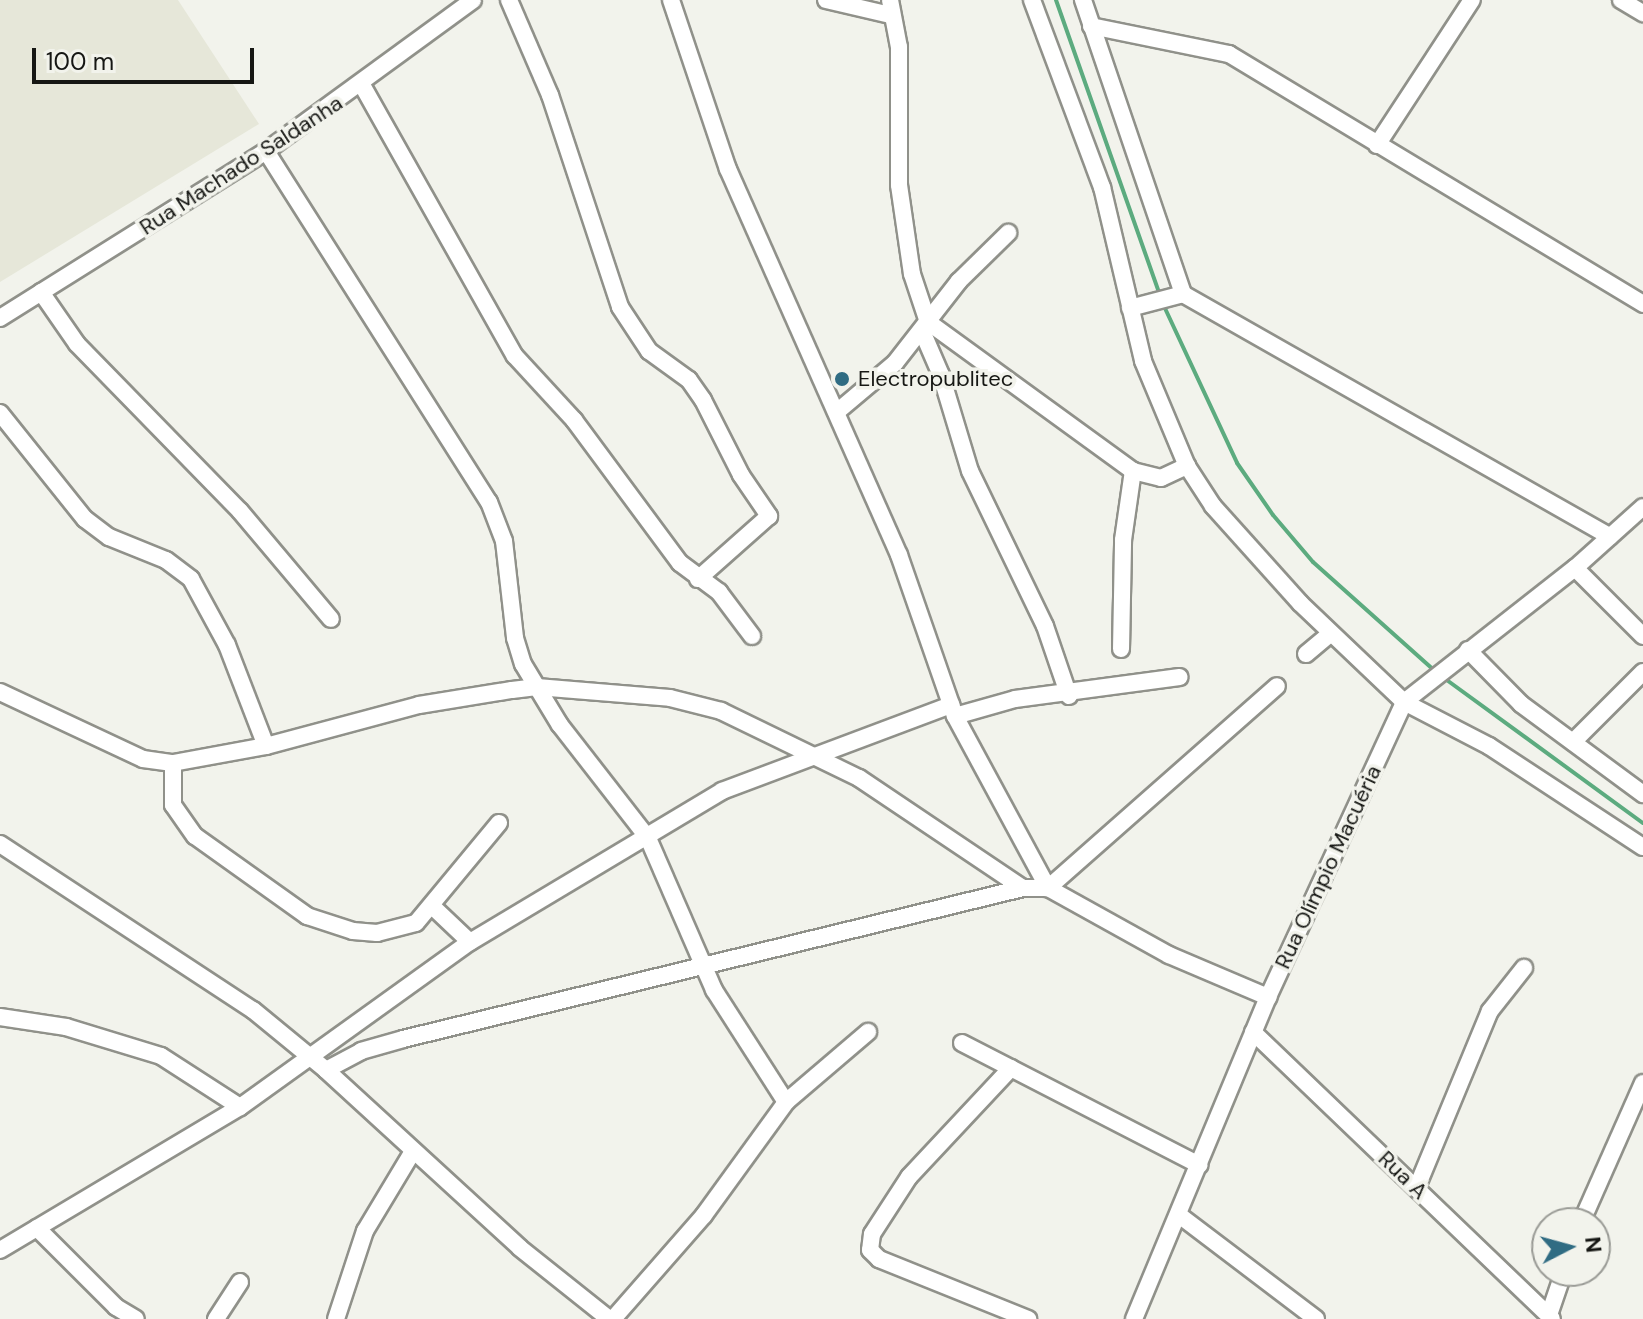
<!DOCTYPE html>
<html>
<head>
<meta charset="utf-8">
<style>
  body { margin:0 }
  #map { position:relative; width:1643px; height:1319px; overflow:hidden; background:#f2f3ec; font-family:"DM Sans",sans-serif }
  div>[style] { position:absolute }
  .built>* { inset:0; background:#e6e7d9 }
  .stream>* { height:4px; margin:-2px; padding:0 2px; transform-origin:2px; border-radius:2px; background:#5cab7f }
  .roads { filter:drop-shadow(2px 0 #90918a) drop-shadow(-2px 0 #90918a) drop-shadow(0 2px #90918a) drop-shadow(0 -2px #90918a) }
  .minor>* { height:16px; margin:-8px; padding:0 8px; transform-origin:8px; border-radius:8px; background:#fff }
  .dots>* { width:22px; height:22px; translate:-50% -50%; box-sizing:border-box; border:4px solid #f2f3ec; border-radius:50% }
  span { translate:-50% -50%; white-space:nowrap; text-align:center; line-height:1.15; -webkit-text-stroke:7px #f2f3ec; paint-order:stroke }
  .street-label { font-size:22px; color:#161714 }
  .poi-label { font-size:22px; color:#161714 }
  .left { translate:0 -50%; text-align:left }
  .north { position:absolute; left:1531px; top:1207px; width:80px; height:80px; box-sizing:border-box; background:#f2f3ec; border:2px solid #9a9b96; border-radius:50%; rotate:84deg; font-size:22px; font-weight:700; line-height:32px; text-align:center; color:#161714 }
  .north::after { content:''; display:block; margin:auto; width:28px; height:36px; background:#306c83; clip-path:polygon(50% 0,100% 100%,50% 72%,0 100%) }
  .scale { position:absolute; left:32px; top:48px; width:222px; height:36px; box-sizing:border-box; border:4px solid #161714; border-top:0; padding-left:10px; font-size:24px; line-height:28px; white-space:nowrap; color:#161714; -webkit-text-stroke:6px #f2f3ec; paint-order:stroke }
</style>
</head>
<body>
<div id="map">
  <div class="built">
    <i style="clip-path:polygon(0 0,178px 0,259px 124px,0 282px)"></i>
  </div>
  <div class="stream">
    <i style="left:1056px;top:0;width:314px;rotate:70.6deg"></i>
    <i style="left:1163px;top:304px;width:175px;rotate:65deg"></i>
    <i style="left:1237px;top:463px;width:63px;rotate:55.3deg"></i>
    <i style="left:1273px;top:515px;width:62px;rotate:49.6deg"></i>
    <i style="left:1313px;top:562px;width:162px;rotate:41.8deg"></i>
    <i style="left:1444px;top:678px;width:246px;rotate:36.1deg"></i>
  </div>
  <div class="roads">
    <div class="minor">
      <i style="left:509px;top:0;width:103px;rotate:66.7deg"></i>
      <i style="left:550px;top:95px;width:223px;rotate:71.7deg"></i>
      <i style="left:620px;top:307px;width:53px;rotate:56.6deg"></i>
      <i style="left:649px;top:351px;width:49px;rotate:35.9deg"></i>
      <i style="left:689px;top:380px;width:24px;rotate:55deg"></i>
      <i style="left:703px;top:400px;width:84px;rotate:63.1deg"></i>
      <i style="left:741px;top:475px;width:50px;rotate:55.7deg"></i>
      <i style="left:769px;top:516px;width:95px;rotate:138.4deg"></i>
      <i style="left:671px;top:0;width:178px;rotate:71.4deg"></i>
      <i style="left:728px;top:169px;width:422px;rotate:66.1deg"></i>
      <i style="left:899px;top:555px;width:170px;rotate:70.8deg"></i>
      <i style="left:955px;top:716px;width:196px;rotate:61.6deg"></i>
      <i style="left:1048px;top:888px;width:138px;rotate:29deg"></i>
      <i style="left:1169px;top:955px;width:108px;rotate:23deg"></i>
      <i style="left:826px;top:0;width:66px;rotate:13.2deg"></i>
      <i style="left:890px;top:0;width:48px;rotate:79.2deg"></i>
      <i style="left:899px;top:47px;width:138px;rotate:90deg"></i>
      <i style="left:899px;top:185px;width:90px;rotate:81.7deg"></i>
      <i style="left:912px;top:274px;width:51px;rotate:71.6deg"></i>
      <i style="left:928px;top:322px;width:253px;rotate:36deg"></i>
      <i style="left:1133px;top:471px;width:29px;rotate:14deg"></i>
      <i style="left:1161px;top:478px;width:29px;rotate:-25deg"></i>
      <i style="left:1032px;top:0;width:200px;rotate:69.5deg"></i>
      <i style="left:1102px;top:187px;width:179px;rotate:76.7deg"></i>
      <i style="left:1143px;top:361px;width:114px;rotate:67.3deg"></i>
      <i style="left:1187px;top:466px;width:48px;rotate:57deg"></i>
      <i style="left:1213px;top:506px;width:130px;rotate:48.1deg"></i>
      <i style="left:1300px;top:603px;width:144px;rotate:43.6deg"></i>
      <i style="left:1404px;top:702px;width:96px;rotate:27.4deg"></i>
      <i style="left:1489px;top:746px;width:184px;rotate:33.3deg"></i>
      <i style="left:1083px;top:0;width:311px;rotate:71.2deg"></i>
      <i style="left:1183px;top:294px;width:491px;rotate:29.6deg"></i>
      <i style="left:1621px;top:0;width:26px;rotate:31deg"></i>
      <i style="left:1091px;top:26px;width:141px;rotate:11.5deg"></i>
      <i style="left:1229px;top:54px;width:484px;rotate:31.1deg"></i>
      <i style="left:362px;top:85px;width:311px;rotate:60.6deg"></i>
      <i style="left:515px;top:356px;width:87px;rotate:47.3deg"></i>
      <i style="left:574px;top:420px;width:178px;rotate:53.5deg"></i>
      <i style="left:680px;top:563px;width:49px;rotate:36.6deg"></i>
      <i style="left:719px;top:592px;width:55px;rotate:53.1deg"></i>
      <i style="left:1377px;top:145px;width:173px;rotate:-56.8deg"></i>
      <i style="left:266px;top:151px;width:416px;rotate:57.6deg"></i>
      <i style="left:489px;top:502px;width:42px;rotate:69deg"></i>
      <i style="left:504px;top:541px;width:98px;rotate:83.5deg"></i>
      <i style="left:515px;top:638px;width:27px;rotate:73deg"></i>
      <i style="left:523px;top:664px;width:71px;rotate:58.8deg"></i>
      <i style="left:560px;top:725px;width:143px;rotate:52.1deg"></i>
      <i style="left:648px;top:838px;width:166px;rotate:66.5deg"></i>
      <i style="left:714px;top:990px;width:133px;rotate:57.3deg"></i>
      <i style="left:41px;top:292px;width:63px;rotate:55.3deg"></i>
      <i style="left:77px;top:344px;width:233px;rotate:45.7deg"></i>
      <i style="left:240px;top:511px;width:141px;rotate:49.9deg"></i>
      <i style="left:1130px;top:308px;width:55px;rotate:-14.8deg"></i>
      <i style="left:0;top:318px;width:314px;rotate:-32.1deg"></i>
      <i style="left:266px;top:151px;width:256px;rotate:-36.1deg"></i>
      <i style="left:922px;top:331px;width:48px;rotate:66.6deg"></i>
      <i style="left:941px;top:375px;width:100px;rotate:73.2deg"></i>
      <i style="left:970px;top:471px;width:172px;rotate:64.2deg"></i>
      <i style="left:1045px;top:626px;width:74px;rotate:71.1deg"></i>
      <i style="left:838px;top:411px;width:75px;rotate:-40.1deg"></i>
      <i style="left:895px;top:363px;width:104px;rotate:-52deg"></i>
      <i style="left:959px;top:281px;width:69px;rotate:-44.4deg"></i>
      <i style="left:0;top:413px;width:136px;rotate:51.3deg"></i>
      <i style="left:85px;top:519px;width:30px;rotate:37deg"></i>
      <i style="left:109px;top:537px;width:61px;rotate:22deg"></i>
      <i style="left:166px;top:560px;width:31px;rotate:37deg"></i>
      <i style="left:191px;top:579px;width:75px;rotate:61.4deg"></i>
      <i style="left:227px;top:645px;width:108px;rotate:68.9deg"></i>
      <i style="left:1575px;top:568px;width:96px;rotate:45deg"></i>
      <i style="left:1121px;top:649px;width:109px;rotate:-88.9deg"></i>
      <i style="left:1123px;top:540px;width:70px;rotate:-81.8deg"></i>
      <i style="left:1468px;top:650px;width:76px;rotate:45.5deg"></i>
      <i style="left:1521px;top:704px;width:152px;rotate:36.4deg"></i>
      <i style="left:1306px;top:654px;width:31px;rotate:-40deg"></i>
      <i style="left:0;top:692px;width:158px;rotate:25.1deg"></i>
      <i style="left:143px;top:759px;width:30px;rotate:8deg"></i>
      <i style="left:173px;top:763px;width:95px;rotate:-10.4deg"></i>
      <i style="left:266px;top:746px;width:158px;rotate:-15deg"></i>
      <i style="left:419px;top:705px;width:94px;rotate:-9.2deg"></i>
      <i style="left:512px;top:690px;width:25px;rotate:-7deg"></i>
      <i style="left:537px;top:687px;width:133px;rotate:4.7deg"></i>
      <i style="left:670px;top:698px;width:53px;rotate:14.3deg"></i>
      <i style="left:721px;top:711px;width:153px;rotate:25.9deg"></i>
      <i style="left:859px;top:778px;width:197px;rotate:33.9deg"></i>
      <i style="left:1023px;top:888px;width:25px"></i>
      <i style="left:1048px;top:888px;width:305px;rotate:-41.4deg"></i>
      <i style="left:955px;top:716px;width:62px;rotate:-15.8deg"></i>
      <i style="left:1015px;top:699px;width:166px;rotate:-7.6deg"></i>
      <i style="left:1573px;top:742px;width:99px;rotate:-45deg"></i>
      <i style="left:173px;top:763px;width:42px;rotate:90deg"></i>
      <i style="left:173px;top:805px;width:38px;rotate:55deg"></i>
      <i style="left:195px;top:836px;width:138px;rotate:35.5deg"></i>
      <i style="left:307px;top:916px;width:48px;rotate:18.1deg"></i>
      <i style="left:353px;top:931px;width:24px;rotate:5deg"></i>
      <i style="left:377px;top:933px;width:40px;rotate:-14.4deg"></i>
      <i style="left:416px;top:923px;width:130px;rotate:-50.3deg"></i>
      <i style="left:0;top:844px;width:303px;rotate:33.3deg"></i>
      <i style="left:253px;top:1010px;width:94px;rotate:39.4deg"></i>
      <i style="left:326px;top:1070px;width:263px;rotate:42.5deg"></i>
      <i style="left:520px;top:1248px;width:114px;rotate:38.6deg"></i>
      <i style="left:432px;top:906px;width:52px;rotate:43.5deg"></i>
      <i style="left:0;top:1017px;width:67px;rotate:8.6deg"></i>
      <i style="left:66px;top:1027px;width:99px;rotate:17deg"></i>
      <i style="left:161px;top:1056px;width:94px;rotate:32.8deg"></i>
      <i style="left:1253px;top:1032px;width:414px;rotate:43.8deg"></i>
      <i style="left:962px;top:1043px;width:267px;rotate:27.2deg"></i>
      <i style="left:1011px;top:1068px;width:149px;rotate:133.1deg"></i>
      <i style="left:909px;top:1177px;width:68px;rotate:123deg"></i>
      <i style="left:872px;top:1234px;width:16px;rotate:97deg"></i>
      <i style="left:870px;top:1250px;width:13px;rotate:45deg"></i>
      <i style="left:879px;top:1259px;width:161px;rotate:21.9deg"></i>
      <i style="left:326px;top:1070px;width:40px;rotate:-28deg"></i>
      <i style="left:361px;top:1051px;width:44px;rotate:-15.9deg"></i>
      <i style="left:403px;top:1039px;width:638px;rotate:-13.69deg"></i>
      <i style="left:1417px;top:1187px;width:191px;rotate:-67.5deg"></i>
      <i style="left:1490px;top:1011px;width:55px;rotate:-51.7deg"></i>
      <i style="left:1179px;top:1215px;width:172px;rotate:37.2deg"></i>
      <i style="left:1581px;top:1223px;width:153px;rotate:-66.1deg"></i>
      <i style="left:37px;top:1228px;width:112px;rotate:45deg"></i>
      <i style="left:116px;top:1307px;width:23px;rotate:31deg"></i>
      <i style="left:0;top:1250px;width:279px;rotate:-30.8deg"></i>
      <i style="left:240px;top:1107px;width:283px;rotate:-35.7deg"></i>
      <i style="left:470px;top:942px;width:294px;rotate:-30.9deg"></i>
      <i style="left:722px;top:791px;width:245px;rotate:-20.6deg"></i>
      <i style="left:1549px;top:1315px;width:46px;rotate:-71.2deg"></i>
      <i style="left:216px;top:1319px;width:44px;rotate:-57deg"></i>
      <i style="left:336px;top:1319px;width:93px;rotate:-71.8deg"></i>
      <i style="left:365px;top:1231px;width:93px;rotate:-59deg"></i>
      <i style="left:613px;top:1319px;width:138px;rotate:-48.8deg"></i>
      <i style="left:704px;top:1215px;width:140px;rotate:-54deg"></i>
      <i style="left:786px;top:1102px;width:108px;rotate:-40.5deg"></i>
      <i style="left:1134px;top:1319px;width:349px;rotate:-67.4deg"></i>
      <i style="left:1268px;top:997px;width:325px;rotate:-65.2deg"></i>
      <i style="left:1404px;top:702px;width:217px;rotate:-38.1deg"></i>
      <i style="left:1575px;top:568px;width:91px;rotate:-41.9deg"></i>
    </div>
  </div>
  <div class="dots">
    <i style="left:842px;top:379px;background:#306c83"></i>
  </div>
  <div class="street-label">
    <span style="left:241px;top:165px;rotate:-33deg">Rua Machado Saldanha</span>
    <span style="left:1328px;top:867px;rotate:-65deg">Rua Olímpio Macuéria</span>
    <span style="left:1403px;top:1175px;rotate:44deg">Rua A</span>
  </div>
  <div class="poi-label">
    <span class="left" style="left:858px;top:379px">Electropublitec</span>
  </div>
  <div class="north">N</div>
  <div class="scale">100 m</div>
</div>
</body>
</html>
